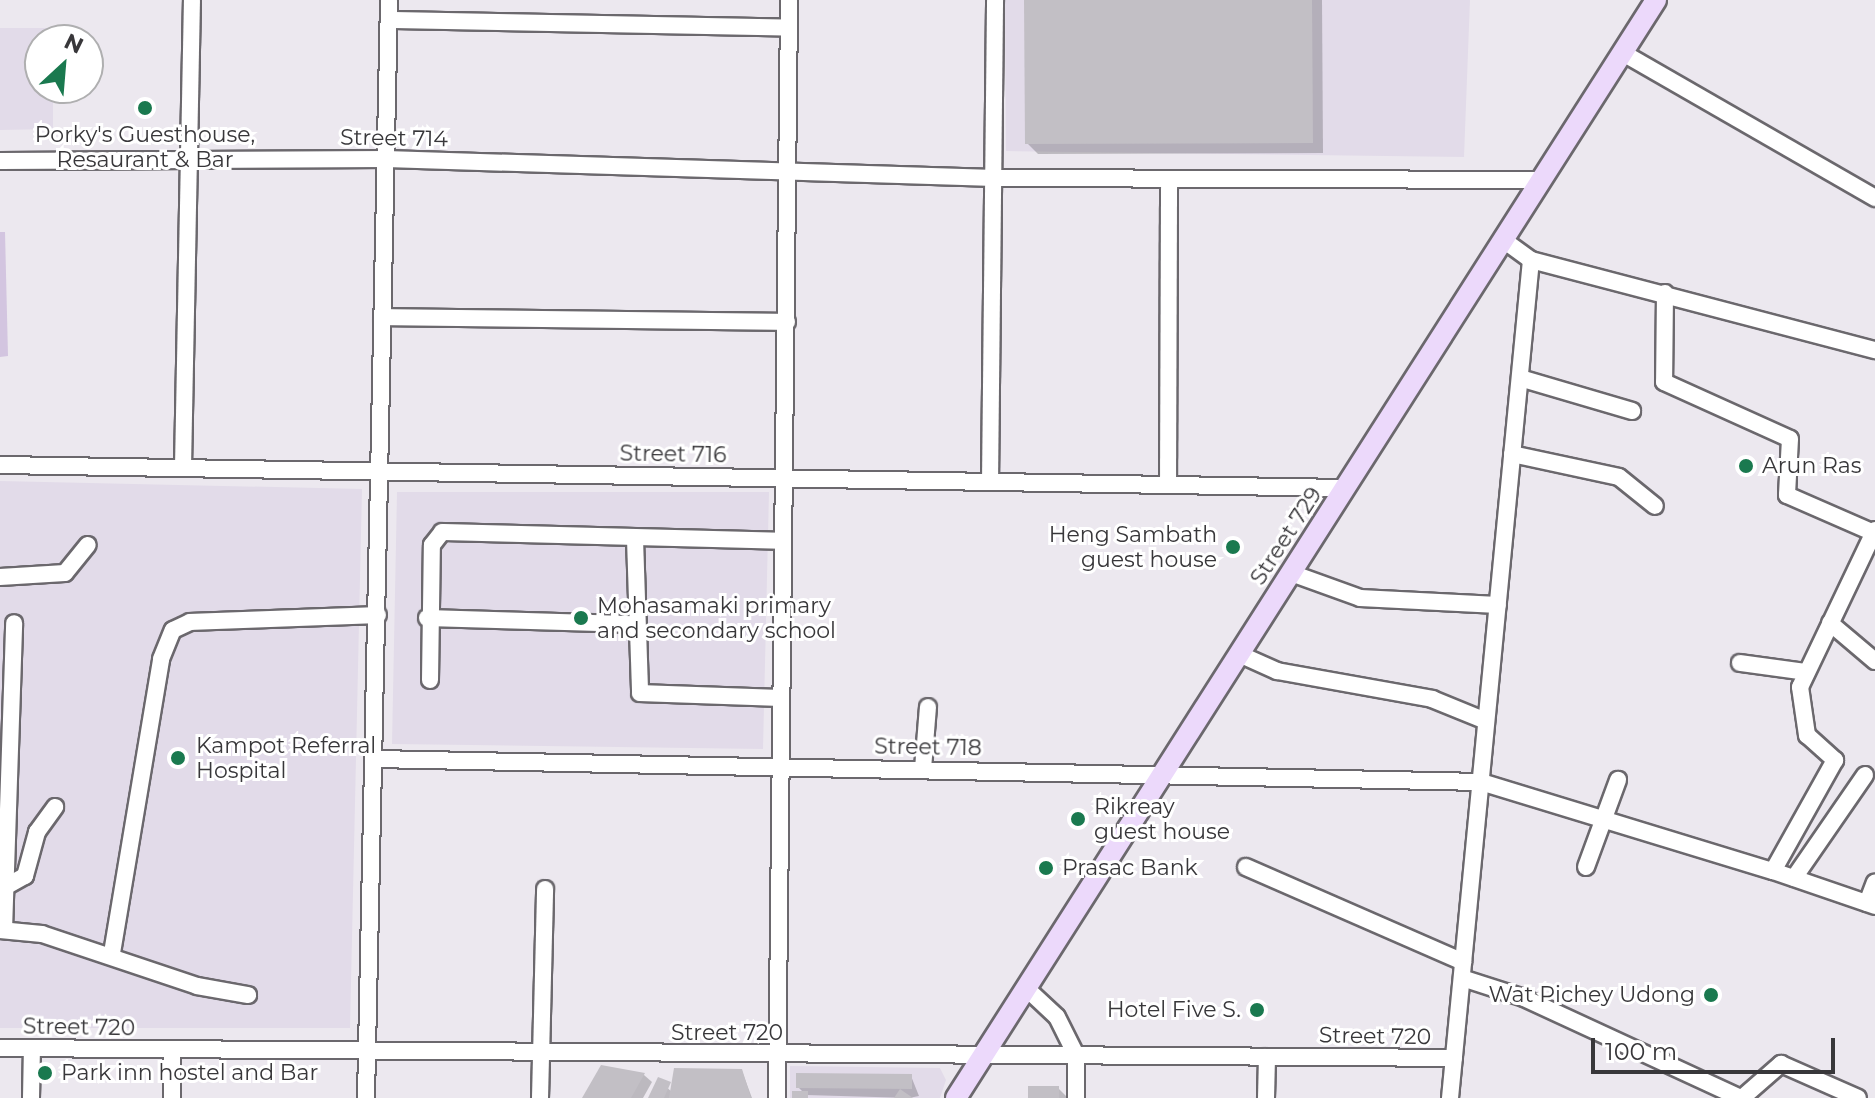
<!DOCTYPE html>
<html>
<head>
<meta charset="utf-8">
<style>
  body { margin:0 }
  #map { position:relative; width:1875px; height:1098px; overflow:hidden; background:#ece8ef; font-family:Montserrat,sans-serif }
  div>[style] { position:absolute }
  .built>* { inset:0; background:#e2dbe9 }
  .green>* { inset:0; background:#d3c5e0 }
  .shadow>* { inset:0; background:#0003 }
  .building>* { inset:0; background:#c2bfc5 }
  .roads { filter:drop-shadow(2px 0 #6b686d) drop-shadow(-2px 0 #6b686d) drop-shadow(0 2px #6b686d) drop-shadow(0 -2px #6b686d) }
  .minor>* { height:16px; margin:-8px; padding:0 8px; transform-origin:8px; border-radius:8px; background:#fff }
  .major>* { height:20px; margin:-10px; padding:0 10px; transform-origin:10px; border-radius:10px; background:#ecd9fb }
  .dots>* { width:22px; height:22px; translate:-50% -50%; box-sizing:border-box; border:4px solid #fff; border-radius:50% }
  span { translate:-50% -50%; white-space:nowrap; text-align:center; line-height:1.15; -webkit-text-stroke:6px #fff; paint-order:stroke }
  .poi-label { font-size:22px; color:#38373a }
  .left { translate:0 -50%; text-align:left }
  .right { translate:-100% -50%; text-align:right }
  .street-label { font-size:22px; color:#38373a }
  .north { position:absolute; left:24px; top:24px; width:80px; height:80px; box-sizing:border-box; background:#fff; border:2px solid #afafb0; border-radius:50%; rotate:26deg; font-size:22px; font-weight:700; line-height:32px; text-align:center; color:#38373a }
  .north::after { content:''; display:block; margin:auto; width:28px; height:36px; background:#1a794f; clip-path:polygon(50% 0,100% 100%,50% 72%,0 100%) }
  .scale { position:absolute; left:1591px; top:1038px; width:244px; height:36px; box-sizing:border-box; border:4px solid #38373a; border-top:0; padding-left:10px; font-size:24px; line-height:28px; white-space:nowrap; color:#38373a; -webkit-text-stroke:6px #fff; paint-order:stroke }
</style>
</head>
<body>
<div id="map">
  <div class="built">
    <i style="clip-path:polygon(1005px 0,1470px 0,1464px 157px,1006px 151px)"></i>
    <i style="clip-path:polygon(0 28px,52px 28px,52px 40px,40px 40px,40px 88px,53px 88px,53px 129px,0 130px)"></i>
    <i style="clip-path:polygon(0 481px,362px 489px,350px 1028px,0 1028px)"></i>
    <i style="clip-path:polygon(397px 492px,769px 492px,763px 749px,392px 744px)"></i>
    <i style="clip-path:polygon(790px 1066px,940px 1068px,946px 1080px,940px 1098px,790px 1098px)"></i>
  </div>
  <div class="green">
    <i style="clip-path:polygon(0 232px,5px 232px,8px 356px,0 357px)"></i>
  </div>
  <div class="shadow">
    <i style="clip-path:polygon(1026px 0,1322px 0,1323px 153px,1038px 154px,1027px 143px)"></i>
    <i style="clip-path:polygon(602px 1067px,644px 1075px,652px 1082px,643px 1098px,584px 1098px)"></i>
    <i style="clip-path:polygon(742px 1071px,752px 1098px,650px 1098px,659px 1080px,674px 1094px)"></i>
    <i style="clip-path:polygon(911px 1076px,919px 1096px,909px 1098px,806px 1095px,798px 1087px)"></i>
    <i style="clip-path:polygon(1058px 1088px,1068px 1098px,1030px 1098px)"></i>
  </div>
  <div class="building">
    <i style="clip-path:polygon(1024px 0,1312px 0,1313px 143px,1025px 144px)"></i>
    <i style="clip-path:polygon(601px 1065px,645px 1073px,631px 1098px,582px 1098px)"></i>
    <i style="clip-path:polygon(674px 1068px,742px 1069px,751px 1098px,669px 1098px)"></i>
    <i style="clip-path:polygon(796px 1073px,912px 1074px,912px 1089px,796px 1088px)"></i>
    <i style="clip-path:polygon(658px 1077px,671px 1082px,664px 1098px,648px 1098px)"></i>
    <i style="clip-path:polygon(1028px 1086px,1059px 1086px,1059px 1098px,1028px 1098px)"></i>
    <i style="clip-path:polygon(900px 1089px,913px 1098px,894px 1098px)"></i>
    <i style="clip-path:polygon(792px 1091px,808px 1091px,808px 1098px,792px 1098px)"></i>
  </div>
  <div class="roads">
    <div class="minor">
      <i style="left:389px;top:20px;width:400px;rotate:1.1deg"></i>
      <i style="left:1623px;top:53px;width:291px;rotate:29.9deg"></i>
      <i style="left:0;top:161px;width:386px;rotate:-0.3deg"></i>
      <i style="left:386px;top:159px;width:609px;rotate:1.79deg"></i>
      <i style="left:995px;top:178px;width:547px;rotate:0.21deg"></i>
      <i style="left:1531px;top:260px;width:356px;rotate:14.7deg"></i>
      <i style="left:1665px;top:293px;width:89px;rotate:90.6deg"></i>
      <i style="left:1664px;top:382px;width:138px;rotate:24.3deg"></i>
      <i style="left:1790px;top:439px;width:56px;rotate:93.1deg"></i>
      <i style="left:1787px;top:495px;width:95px;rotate:23.6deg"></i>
      <i style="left:382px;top:317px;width:405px;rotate:0.7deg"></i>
      <i style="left:1520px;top:378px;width:117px;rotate:16.4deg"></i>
      <i style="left:1512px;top:454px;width:109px;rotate:12.1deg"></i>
      <i style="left:1619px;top:477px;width:46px;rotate:38.9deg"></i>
      <i style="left:0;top:465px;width:1345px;rotate:0.98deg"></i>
      <i style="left:183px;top:467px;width:467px;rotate:-88.9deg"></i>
      <i style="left:990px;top:482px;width:482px;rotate:-89.4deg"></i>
      <i style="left:1168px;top:485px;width:306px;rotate:-89.8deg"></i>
      <i style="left:1875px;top:530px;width:174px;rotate:115.5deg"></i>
      <i style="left:1800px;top:687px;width:49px;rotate:81.7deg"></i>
      <i style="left:1807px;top:735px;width:38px;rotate:42deg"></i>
      <i style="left:1835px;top:760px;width:127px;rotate:119.2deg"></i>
      <i style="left:1773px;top:871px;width:108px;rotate:18.9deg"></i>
      <i style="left:635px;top:539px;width:154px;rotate:88.1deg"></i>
      <i style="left:640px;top:693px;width:140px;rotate:2deg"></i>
      <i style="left:1291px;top:573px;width:73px;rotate:19.9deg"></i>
      <i style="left:1360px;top:598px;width:138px;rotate:2.9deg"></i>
      <i style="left:0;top:577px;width:65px;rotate:-3.5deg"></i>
      <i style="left:65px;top:573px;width:36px;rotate:-51deg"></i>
      <i style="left:427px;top:618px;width:207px;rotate:1.7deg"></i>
      <i style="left:1830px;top:623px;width:59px;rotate:40.2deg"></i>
      <i style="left:1239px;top:654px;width:42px;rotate:24.1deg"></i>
      <i style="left:1277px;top:671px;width:158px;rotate:10.2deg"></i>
      <i style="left:1432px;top:699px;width:58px;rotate:22.2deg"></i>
      <i style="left:1740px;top:663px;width:67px;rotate:7.8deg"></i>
      <i style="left:430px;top:680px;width:135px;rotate:-89.2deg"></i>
      <i style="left:432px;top:545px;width:16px;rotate:-52deg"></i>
      <i style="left:442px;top:532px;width:340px;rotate:1.5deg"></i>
      <i style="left:375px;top:759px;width:1106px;rotate:1.19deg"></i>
      <i style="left:1481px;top:782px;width:305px;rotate:17deg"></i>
      <i style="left:923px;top:769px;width:62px;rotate:-85.4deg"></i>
      <i style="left:1246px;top:867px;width:237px;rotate:23.6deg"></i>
      <i style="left:1586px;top:867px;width:93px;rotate:-69.8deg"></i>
      <i style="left:1794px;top:878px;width:125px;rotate:-55.4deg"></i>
      <i style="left:5px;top:887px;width:23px;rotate:-29deg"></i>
      <i style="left:25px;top:876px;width:46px;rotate:-74.7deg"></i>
      <i style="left:37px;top:832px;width:31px;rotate:-54deg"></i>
      <i style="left:1867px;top:903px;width:22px;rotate:-69deg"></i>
      <i style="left:0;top:930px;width:42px;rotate:5.4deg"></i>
      <i style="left:42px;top:934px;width:163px;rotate:18.5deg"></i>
      <i style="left:197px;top:986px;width:52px;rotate:10deg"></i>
      <i style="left:4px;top:930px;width:307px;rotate:-88.1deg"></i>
      <i style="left:112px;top:953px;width:298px;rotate:-80.5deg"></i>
      <i style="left:161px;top:659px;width:31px;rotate:-68deg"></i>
      <i style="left:173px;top:630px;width:19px;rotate:-25deg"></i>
      <i style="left:190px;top:622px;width:188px;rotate:-2.1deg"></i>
      <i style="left:1462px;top:978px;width:65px;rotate:17.9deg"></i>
      <i style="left:1524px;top:998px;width:238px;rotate:24.8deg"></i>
      <i style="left:1026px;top:988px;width:42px;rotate:43.1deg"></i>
      <i style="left:1057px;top:1017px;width:42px;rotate:63.4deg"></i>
      <i style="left:1076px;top:1055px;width:43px;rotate:90deg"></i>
      <i style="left:0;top:1048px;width:1454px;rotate:0.39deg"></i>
      <i style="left:31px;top:1098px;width:50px;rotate:-88.9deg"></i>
      <i style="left:172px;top:1098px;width:48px;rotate:-90deg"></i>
      <i style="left:366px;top:1098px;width:1098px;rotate:-88.8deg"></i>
      <i style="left:540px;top:1098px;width:209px;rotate:-88.6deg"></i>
      <i style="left:777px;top:1098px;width:1098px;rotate:-89.37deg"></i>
      <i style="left:1266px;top:1098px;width:41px;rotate:-88.6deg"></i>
      <i style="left:1450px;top:1098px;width:842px;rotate:-84.48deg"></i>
      <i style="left:1531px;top:260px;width:34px;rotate:-144deg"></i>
      <i style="left:1742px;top:1098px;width:52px;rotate:-41.1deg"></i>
      <i style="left:1781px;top:1064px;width:84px;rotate:23.8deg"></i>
    </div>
    <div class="major">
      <i style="left:956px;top:1098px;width:1302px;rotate:-57.48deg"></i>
    </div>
  </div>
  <div class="dots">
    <i style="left:145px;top:108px;background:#1a794f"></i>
    <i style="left:1746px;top:466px;background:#1a794f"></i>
    <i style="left:1233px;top:547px;background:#1a794f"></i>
    <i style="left:581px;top:618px;background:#1a794f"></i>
    <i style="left:178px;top:758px;background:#1a794f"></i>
    <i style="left:1078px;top:819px;background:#1a794f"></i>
    <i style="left:1046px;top:868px;background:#1a794f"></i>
    <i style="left:1711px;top:995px;background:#1a794f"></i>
    <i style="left:1257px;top:1010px;background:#1a794f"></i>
    <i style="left:45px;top:1073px;background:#1a794f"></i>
  </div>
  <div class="poi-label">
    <span style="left:145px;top:147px">Porky's Guesthouse,<br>Resaurant &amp; Bar</span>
    <span class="left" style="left:1762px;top:466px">Arun Ras</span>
    <span class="right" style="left:1217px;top:547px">Heng Sambath<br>guest house</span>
    <span class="left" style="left:597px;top:618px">Mohasamaki primary<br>and secondary school</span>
    <span class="left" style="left:196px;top:758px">Kampot Referral<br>Hospital</span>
    <span class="left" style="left:1094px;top:819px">Rikreay<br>guest house</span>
    <span class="left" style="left:1062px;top:868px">Prasac Bank</span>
    <span class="right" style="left:1695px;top:995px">Wat Pichey Udong</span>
    <span class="right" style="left:1241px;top:1010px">Hotel Five S.</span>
    <span class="left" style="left:61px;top:1073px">Park inn hostel and Bar</span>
  </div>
  <div class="street-label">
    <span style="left:394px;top:138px;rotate:1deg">Street 714</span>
    <span style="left:673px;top:454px;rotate:1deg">Street 716</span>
    <span style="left:1286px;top:536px;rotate:-57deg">Street 729</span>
    <span style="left:928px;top:747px;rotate:1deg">Street 718</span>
    <span style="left:79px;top:1027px;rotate:1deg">Street 720</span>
    <span style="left:727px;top:1033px">Street 720</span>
    <span style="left:1375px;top:1036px;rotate:1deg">Street 720</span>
  </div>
  <div class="north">N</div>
  <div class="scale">100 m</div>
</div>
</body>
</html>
